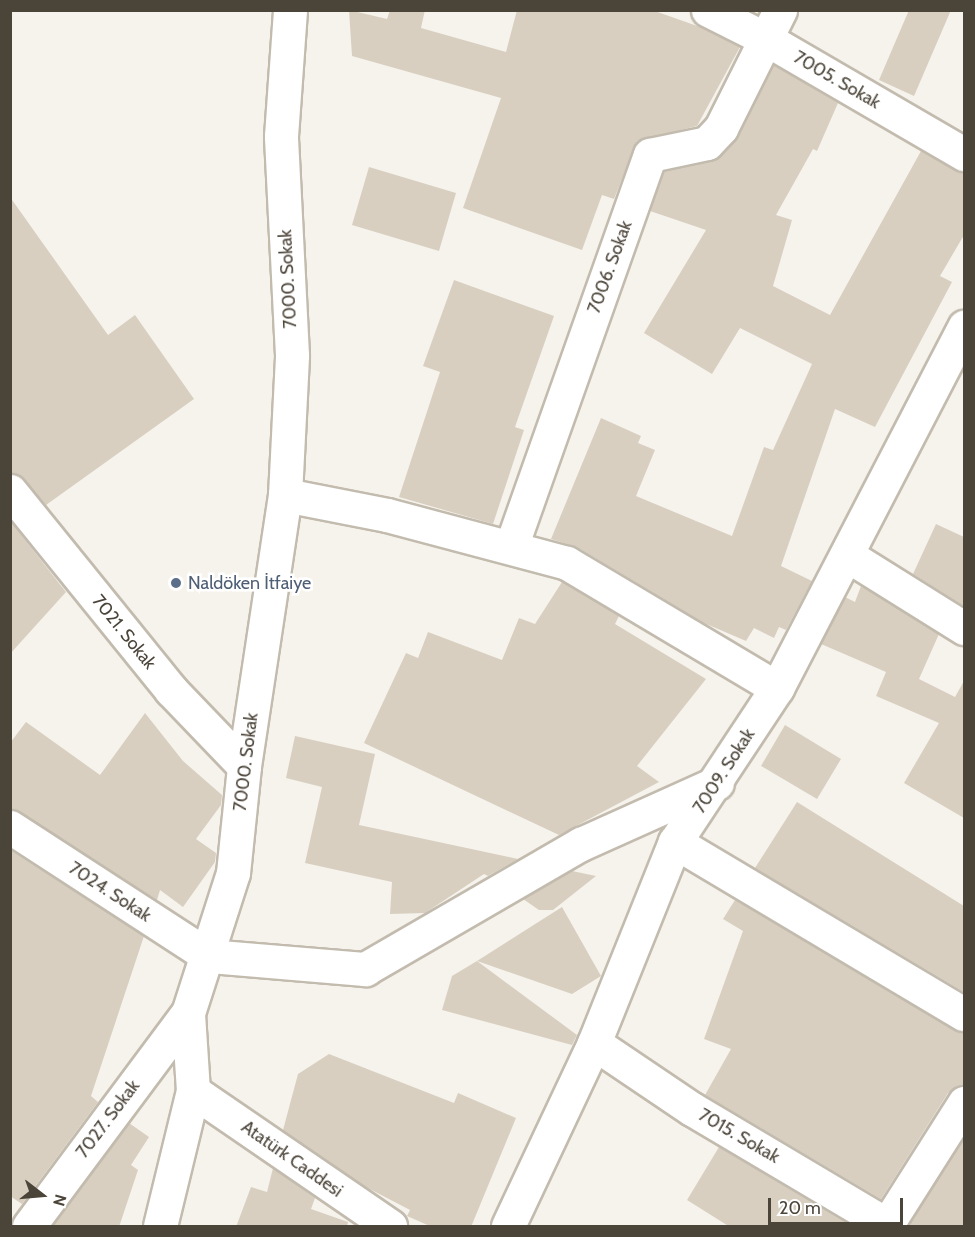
<!DOCTYPE html>
<html>
<head>
<meta charset="utf-8">
<style>
  body { margin:0 }
  #map { position:relative; width:975px; height:1237px; overflow:hidden; background:#f6f3ec; font-family:Cabin,sans-serif }
  div>[style] { position:absolute }
  .building>* { inset:0; background:#d8cfc1 }
  .roads { filter:drop-shadow(2px 0 #c2bbae) drop-shadow(-2px 0 #c2bbae) drop-shadow(0 2px #c2bbae) drop-shadow(0 -2px #c2bbae) }
  .minor>* { height:33px; margin:-16.5px; padding:0 16.5px; transform-origin:16.5px; border-radius:16.5px; background:#fff }
  .tertiary>* { height:33px; margin:-16.5px; padding:0 16.5px; transform-origin:16.5px; border-radius:16.5px; background:#fff }
  .dots>* { width:16px; height:16px; translate:-50% -50%; box-sizing:border-box; border:3px solid #fff; border-radius:50% }
  span { translate:-50% -50%; white-space:nowrap; text-align:center; line-height:1.15; -webkit-text-stroke:5px #fff; paint-order:stroke }
  .street-label { font-size:18px; color:#4b4439 }
  .service-label { font-size:18px; color:#4e5e75 }
  .left { translate:0 -50%; text-align:left }
  .frame { position:absolute; inset:0; border:12px solid #4b4439; pointer-events:none }
  .north { position:absolute; left:12px; top:1165px; width:60px; height:60px; -webkit-text-stroke:4px #fff; paint-order:stroke; rotate:106deg; font-size:16px; font-weight:700; line-height:24px; text-align:center; color:#4b4439 }
  .north::after { content:''; display:block; margin:auto; width:21px; height:27px; background:#4b4439; clip-path:polygon(50% 0,100% 100%,50% 72%,0 100%) }
  .scale { position:absolute; left:768px; top:1198px; width:135px; height:27px; box-sizing:border-box; border:3px solid #4b4439; border-top:0; padding-left:8px; font-size:18px; line-height:21px; white-space:nowrap; color:#4b4439; -webkit-text-stroke:4px #fff; paint-order:stroke }
</style>
</head>
<body>
<div id="map">
  <div class="building">
    <i style="clip-path:polygon(349px 10px,387px 19px,390px 10px,425px 10px,421px 28px,506px 52px,517px 10px,652px 10px,700px 27px,740px 47px,697px 126px,637px 141px,614px 199px,602px 195px,582px 250px,463px 208px,501px 98px,352px 56px)"></i>
    <i style="clip-path:polygon(909px 10px,951px 10px,914px 96px,879px 80px)"></i>
    <i style="clip-path:polygon(774px 65px,838px 103px,817px 151px,813px 149px,776px 215px,792px 220px,773px 286px,830px 315px,921px 151px,964px 174px,964px 235px,940px 276px,952px 282px,875px 427px,835px 409px,781px 566px,812px 581px,786px 630px,779px 627px,774px 638px,754px 628px,746px 641px,704px 623px,577px 547px,551px 539px,601px 418px,641px 436px,638px 443px,655px 450px,636px 496px,732px 536px,764px 447px,773px 450px,812px 364px,740px 328px,712px 374px,644px 333px,706px 230px,650px 211px,664px 171px,721px 156px,738px 137px)"></i>
    <i style="clip-path:polygon(369px 167px,456px 193px,439px 251px,352px 225px)"></i>
    <i style="clip-path:polygon(10px 197px,108px 335px,135px 315px,194px 399px,46px 505px,24px 479px,10px 473px)"></i>
    <i style="clip-path:polygon(454px 280px,554px 316px,515px 427px,524px 430px,493px 524px,399px 497px,440px 372px,423px 366px)"></i>
    <i style="clip-path:polygon(10px 521px,66px 592px,10px 654px)"></i>
    <i style="clip-path:polygon(936px 524px,964px 537px,964px 606px,913px 574px)"></i>
    <i style="clip-path:polygon(562px 582px,619px 616px,615px 624px,706px 679px,637px 766px,659px 782px,559px 835px,364px 743px,406px 653px,418px 658px,428px 632px,502px 660px,519px 618px,535px 624px)"></i>
    <i style="clip-path:polygon(861px 586px,939px 634px,919px 679px,955px 697px,964px 681px,964px 818px,904px 783px,939px 723px,876px 696px,886px 672px,821px 644px,845px 597px,855px 602px)"></i>
    <i style="clip-path:polygon(145px 713px,183px 761px,222px 795px,221px 805px,196px 839px,216px 853px,215px 862px,183px 907px,160px 890px,157px 900px,10px 808px,10px 743px,26px 722px,100px 775px)"></i>
    <i style="clip-path:polygon(785px 725px,841px 759px,817px 799px,761px 766px)"></i>
    <i style="clip-path:polygon(295px 736px,375px 754px,359px 825px,518px 859px,488px 876px,484px 874px,425px 913px,390px 914px,392px 882px,305px 863px,322px 787px,286px 778px)"></i>
    <i style="clip-path:polygon(797px 802px,964px 906px,964px 992px,755px 868px)"></i>
    <i style="clip-path:polygon(10px 850px,144px 936px,91px 1096px,98px 1102px,22px 1204px,10px 1196px)"></i>
    <i style="clip-path:polygon(572px 871px,596px 876px,553px 910px,539px 910px,523px 899px)"></i>
    <i style="clip-path:polygon(735px 900px,964px 1033px,964px 1084px,948px 1093px,881px 1199px,705px 1095px,731px 1049px,704px 1039px,743px 931px,723px 919px)"></i>
    <i style="clip-path:polygon(562px 907px,601px 976px,572px 994px,477px 961px)"></i>
    <i style="clip-path:polygon(477px 961px,577px 1035px,572px 1045px,442px 1010px,452px 976px)"></i>
    <i style="clip-path:polygon(329px 1054px,454px 1103px,458px 1093px,516px 1118px,471px 1227px,432px 1227px,407px 1216px,410px 1210px,364px 1186px,283px 1130px,298px 1074px)"></i>
    <i style="clip-path:polygon(129px 1123px,149px 1137px,131px 1165px,138px 1170px,119px 1227px,52px 1227px)"></i>
    <i style="clip-path:polygon(964px 1137px,964px 1227px,908px 1227px)"></i>
    <i style="clip-path:polygon(719px 1147px,853px 1227px,730px 1227px,687px 1200px)"></i>
    <i style="clip-path:polygon(273px 1168px,315px 1198px,311px 1209px,348px 1222px,347px 1227px,236px 1227px,251px 1187px,267px 1192px)"></i>
  </div>
  <div class="roads">
    <div class="minor">
      <i style="left:708px;top:10px;width:67px;rotate:26.6deg"></i>
      <i style="left:768px;top:40px;width:227px;rotate:30.2deg"></i>
      <i style="left:10px;top:491px;width:256px;rotate:51deg"></i>
      <i style="left:171px;top:690px;width:105px;rotate:46.2deg"></i>
      <i style="left:285px;top:495px;width:104px;rotate:11.1deg"></i>
      <i style="left:387px;top:515px;width:186px;rotate:14.9deg"></i>
      <i style="left:567px;top:563px;width:244px;rotate:30.8deg"></i>
      <i style="left:511px;top:547px;width:416px;rotate:-70.5deg"></i>
      <i style="left:650px;top:155px;width:58px;rotate:-11.9deg"></i>
      <i style="left:707px;top:143px;width:21px;rotate:-47deg"></i>
      <i style="left:721px;top:128px;width:132px;rotate:-63.4deg"></i>
      <i style="left:847px;top:555px;width:138px;rotate:32deg"></i>
      <i style="left:10px;top:827px;width:237px;rotate:33deg"></i>
      <i style="left:209px;top:956px;width:157px;rotate:4.8deg"></i>
      <i style="left:365px;top:969px;width:250px;rotate:-30.1deg"></i>
      <i style="left:581px;top:844px;width:149px;rotate:-24.2deg"></i>
      <i style="left:675px;top:842px;width:336px;rotate:30.8deg"></i>
      <i style="left:594px;top:1043px;width:118px;rotate:34deg"></i>
      <i style="left:692px;top:1109px;width:227px;rotate:30.7deg"></i>
      <i style="left:193px;top:1091px;width:239px;rotate:34.4deg"></i>
      <i style="left:29px;top:1226px;width:266px;rotate:-53.3deg"></i>
      <i style="left:508px;top:1226px;width:202px;rotate:-64.8deg"></i>
      <i style="left:594px;top:1043px;width:217px;rotate:-68.1deg"></i>
      <i style="left:675px;top:842px;width:185px;rotate:-56.5deg"></i>
      <i style="left:777px;top:688px;width:407px;rotate:-62.6deg"></i>
      <i style="left:886px;top:1226px;width:146px;rotate:-57.6deg"></i>
    </div>
    <div class="tertiary">
      <i style="left:160px;top:1226px;width:139px;rotate:-76.3deg"></i>
      <i style="left:193px;top:1091px;width:78px;rotate:-93.7deg"></i>
      <i style="left:188px;top:1013px;width:147px;rotate:-72.2deg"></i>
      <i style="left:233px;top:873px;width:108px;rotate:-84.1deg"></i>
      <i style="left:244px;top:766px;width:274px;rotate:-81.4deg"></i>
      <i style="left:285px;top:495px;width:140px;rotate:-87.1deg"></i>
      <i style="left:292px;top:355px;width:219px;rotate:-92.9deg"></i>
      <i style="left:281px;top:136px;width:126px;rotate:-85.9deg"></i>
    </div>
  </div>
  <div class="dots">
    <i style="left:176px;top:583px;background:#5c6f8a"></i>
  </div>
  <div class="street-label">
    <span style="left:837px;top:80px;rotate:30deg">7005. Sokak</span>
    <span style="left:610px;top:267px;rotate:-70deg">7006. Sokak</span>
    <span style="left:288px;top:279px;rotate:-93deg">7000. Sokak</span>
    <span style="left:124px;top:632px;rotate:51deg">7021. Sokak</span>
    <span style="left:246px;top:762px;rotate:-83deg">7000. Sokak</span>
    <span style="left:724px;top:771px;rotate:-57deg">7009. Sokak</span>
    <span style="left:110px;top:892px;rotate:33deg">7024. Sokak</span>
    <span style="left:108px;top:1119px;rotate:-53deg">7027. Sokak</span>
    <span style="left:739px;top:1136px;rotate:30deg">7015. Sokak</span>
    <span style="left:292px;top:1159px;rotate:35deg">Atatürk Caddesi</span>
  </div>
  <div class="service-label">
    <span class="left" style="left:188px;top:583px">Naldöken İtfaiye</span>
  </div>
  <div class="frame"></div>
  <div class="north">N</div>
  <div class="scale">20 m</div>
</div>
</body>
</html>
